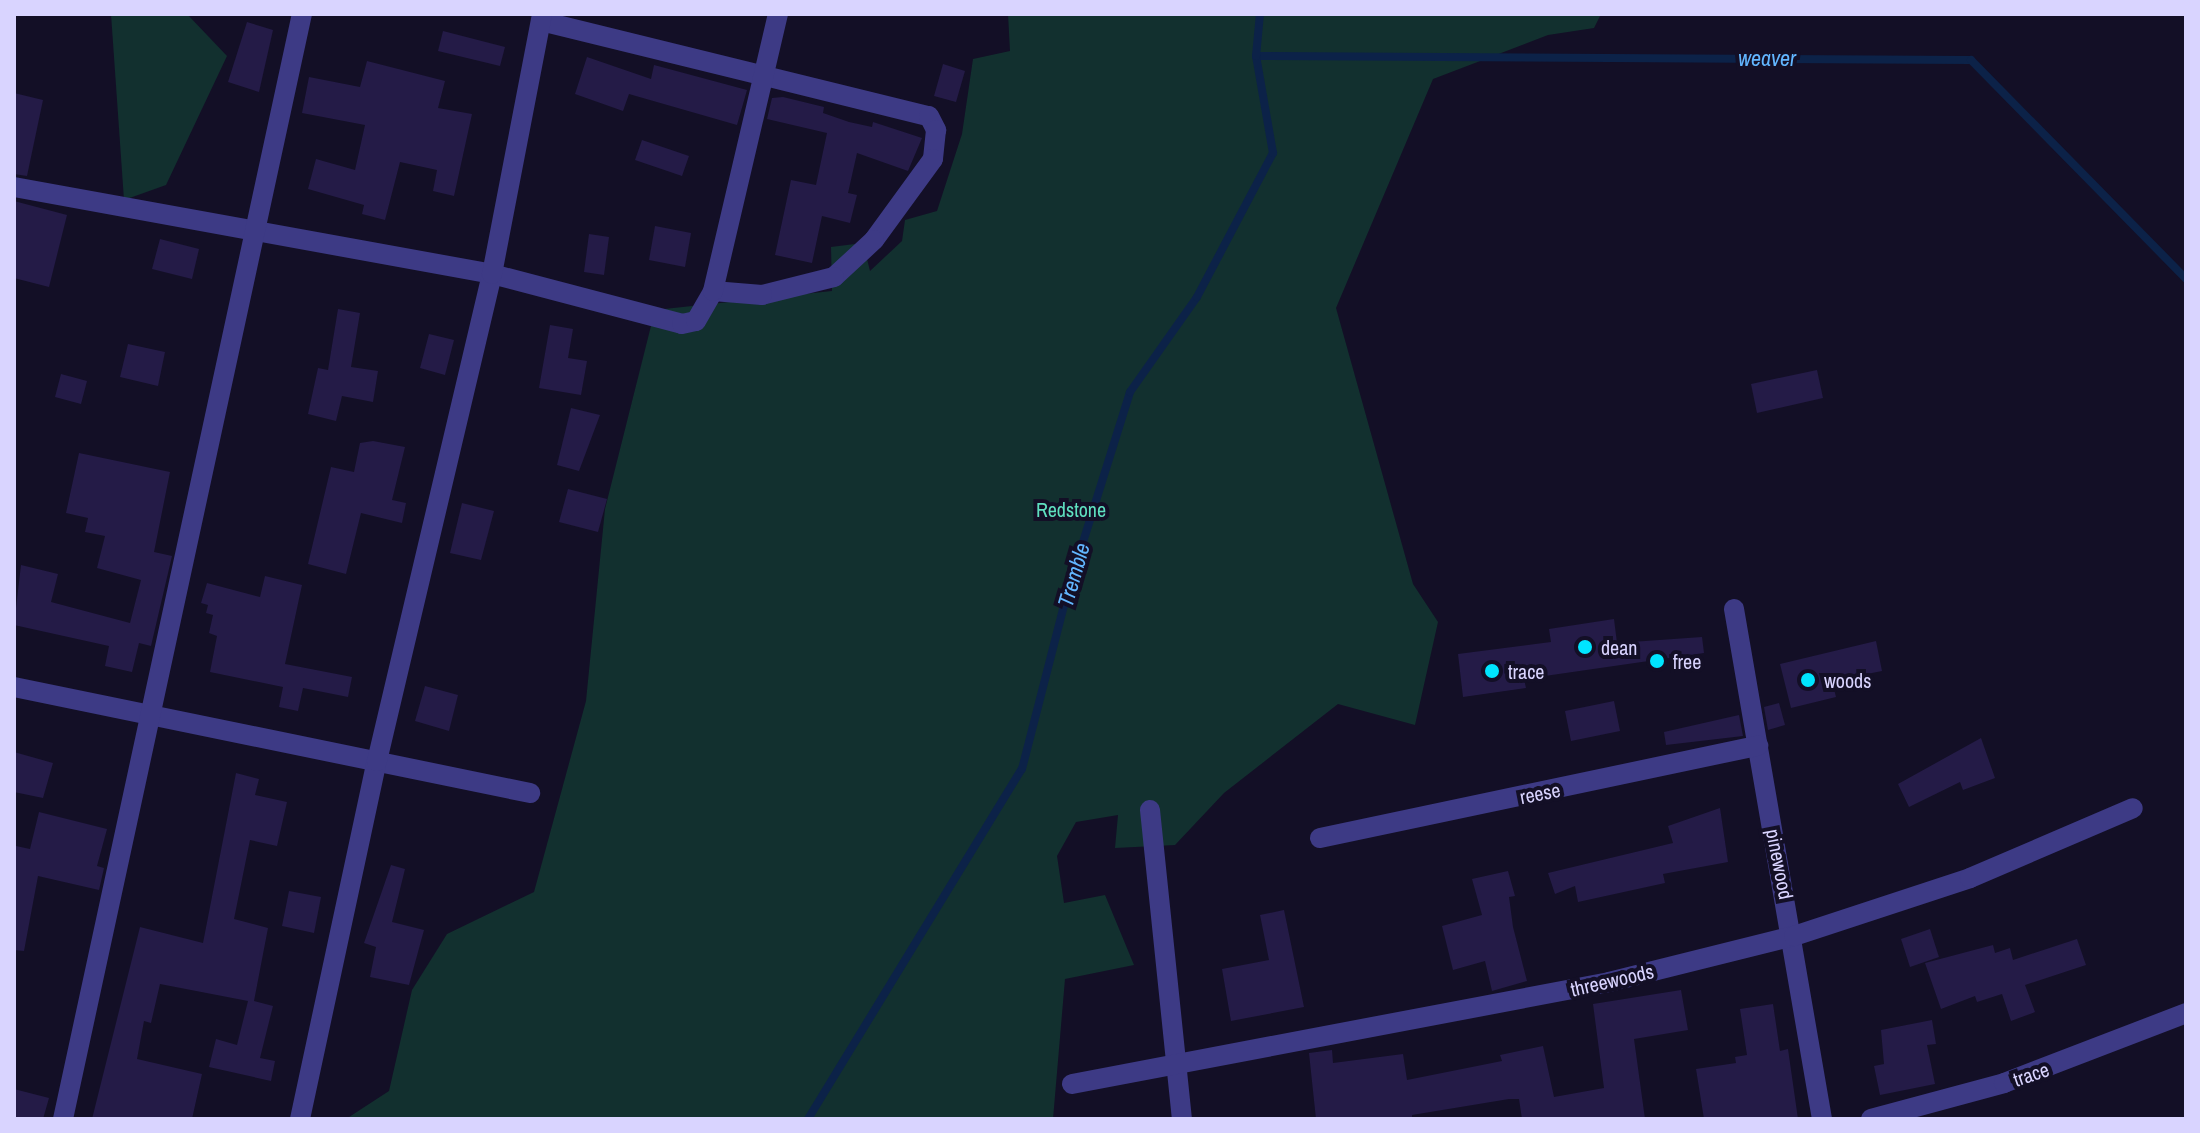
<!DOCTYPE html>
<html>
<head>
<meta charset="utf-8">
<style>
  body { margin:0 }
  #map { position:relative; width:2200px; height:1133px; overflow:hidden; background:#130f26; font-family:"Archivo Narrow",sans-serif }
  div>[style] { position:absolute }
  .green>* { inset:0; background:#12302f }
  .stream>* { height:8px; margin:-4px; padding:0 4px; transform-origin:4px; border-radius:4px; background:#0c2248 }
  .building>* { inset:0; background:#241b47 }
  .minor>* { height:20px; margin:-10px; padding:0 10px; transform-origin:10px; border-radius:10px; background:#3d3a85 }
  .dots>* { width:22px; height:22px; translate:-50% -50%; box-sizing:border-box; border:4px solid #130f26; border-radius:50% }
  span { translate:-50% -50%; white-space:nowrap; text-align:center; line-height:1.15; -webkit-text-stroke:8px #130f26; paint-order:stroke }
  .park-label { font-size:20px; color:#5fe0c0 }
  .poi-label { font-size:20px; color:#d9d4ff }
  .left { translate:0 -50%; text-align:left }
  .street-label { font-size:20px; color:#d9d4ff }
  .water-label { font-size:22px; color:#62b6ff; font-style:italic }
  .frame { position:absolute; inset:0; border:16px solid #d9d4ff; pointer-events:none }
</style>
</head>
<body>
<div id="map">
  <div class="green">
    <i style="clip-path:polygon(111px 14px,187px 14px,227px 56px,166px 185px,124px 200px)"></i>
    <i style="clip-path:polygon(1008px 14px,1601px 14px,1594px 28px,1548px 35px,1433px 79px,1336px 308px,1413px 584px,1438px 622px,1415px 725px,1338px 704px,1224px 793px,1175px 845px,1115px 848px,1118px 815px,1076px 822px,1057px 856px,1064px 903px,1105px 895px,1134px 965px,1065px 979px,1053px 1119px,346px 1119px,389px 1091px,412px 990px,447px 934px,534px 892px,586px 701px,605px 509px,655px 310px,832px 291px,831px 247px,863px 243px,870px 271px,902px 241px,905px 220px,937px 211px,962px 134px,973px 59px,1010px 51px)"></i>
  </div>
  <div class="stream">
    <i style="left:1256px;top:56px;width:715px;rotate:0.32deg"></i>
    <i style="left:1971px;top:60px;width:307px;rotate:45.5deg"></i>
    <i style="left:808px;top:1119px;width:410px;rotate:-58.6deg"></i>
    <i style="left:1022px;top:769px;width:185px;rotate:-75.6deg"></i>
    <i style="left:1068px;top:590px;width:207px;rotate:-72.6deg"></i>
    <i style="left:1130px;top:392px;width:116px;rotate:-54.8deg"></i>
    <i style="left:1197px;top:297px;width:163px;rotate:-62.2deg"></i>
    <i style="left:1273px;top:153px;width:98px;rotate:-99.9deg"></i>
    <i style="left:1256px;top:56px;width:42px;rotate:-84.6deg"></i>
  </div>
  <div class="building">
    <i style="clip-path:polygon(247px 22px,273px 30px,259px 92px,228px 82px)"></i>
    <i style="clip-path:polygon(443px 31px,505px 47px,500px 66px,438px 51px)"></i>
    <i style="clip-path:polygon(587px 57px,651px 79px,654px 65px,747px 90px,737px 125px,629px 94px,623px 111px,575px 94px)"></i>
    <i style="clip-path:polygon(367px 61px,445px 81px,438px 108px,472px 114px,454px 196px,433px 191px,437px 170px,400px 162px,385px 220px,362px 214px,364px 205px,308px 189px,316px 159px,355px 170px,365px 125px,302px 113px,309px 77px,360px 87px)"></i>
    <i style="clip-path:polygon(943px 64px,965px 71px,956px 102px,934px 96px)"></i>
    <i style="clip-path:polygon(14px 93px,43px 100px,27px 176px,14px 174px)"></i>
    <i style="clip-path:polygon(783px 97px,824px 107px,823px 113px,849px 122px,872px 127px,873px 122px,922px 138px,908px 171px,857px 153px,848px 193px,857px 195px,850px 223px,822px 216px,812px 263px,775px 255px,791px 180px,816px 185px,827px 133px,767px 119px,772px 98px)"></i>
    <i style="clip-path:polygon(642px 140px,689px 156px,682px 176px,635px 160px)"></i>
    <i style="clip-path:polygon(14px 201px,67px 215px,49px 287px,14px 278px)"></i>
    <i style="clip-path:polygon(655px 226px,691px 233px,685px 267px,649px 260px)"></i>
    <i style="clip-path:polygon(589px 234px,609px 237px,604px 275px,584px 272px)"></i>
    <i style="clip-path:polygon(160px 239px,199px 249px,192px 279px,152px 269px)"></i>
    <i style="clip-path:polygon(338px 309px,360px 313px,351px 367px,378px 371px,373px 402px,342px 396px,336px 421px,308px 414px,318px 368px,328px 370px)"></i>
    <i style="clip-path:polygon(550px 325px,573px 329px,568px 358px,587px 361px,581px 395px,539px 388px)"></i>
    <i style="clip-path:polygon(429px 334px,454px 340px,445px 375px,420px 368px)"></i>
    <i style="clip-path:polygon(128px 344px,165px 352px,158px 386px,120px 377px)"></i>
    <i style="clip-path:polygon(1817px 370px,1823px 398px,1757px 413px,1751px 384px)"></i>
    <i style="clip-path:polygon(61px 374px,87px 381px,81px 404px,55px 397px)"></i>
    <i style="clip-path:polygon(571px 408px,600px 415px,579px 471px,557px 465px)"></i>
    <i style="clip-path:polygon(373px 441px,405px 447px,392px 500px,406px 503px,402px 523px,361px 513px,346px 574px,308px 564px,331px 467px,354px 472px,360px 443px)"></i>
    <i style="clip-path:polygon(79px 453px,170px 472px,154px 552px,172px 556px,151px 646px,139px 643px,132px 672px,105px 666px,109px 646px,14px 625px,21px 565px,58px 574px,51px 602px,130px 623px,141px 580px,97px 568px,105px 536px,85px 532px,88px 518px,66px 513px)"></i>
    <i style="clip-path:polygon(568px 489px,607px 499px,598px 532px,559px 522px)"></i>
    <i style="clip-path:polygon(462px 503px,494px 511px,481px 560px,450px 553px)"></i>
    <i style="clip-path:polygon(265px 576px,302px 585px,285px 664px,352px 677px,348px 697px,303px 688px,298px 711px,279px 707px,283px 687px,210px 672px,217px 636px,209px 633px,213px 615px,206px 613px,208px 605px,201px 603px,207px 583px,260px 597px)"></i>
    <i style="clip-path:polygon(1614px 619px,1617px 643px,1702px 637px,1704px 653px,1524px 679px,1526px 688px,1463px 697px,1458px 654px,1551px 642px,1549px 629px)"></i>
    <i style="clip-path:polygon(1876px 641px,1882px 671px,1832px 681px,1836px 697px,1791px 708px,1780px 664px)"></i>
    <i style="clip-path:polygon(425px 686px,458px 695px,449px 731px,415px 721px)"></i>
    <i style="clip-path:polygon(1614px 701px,1620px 731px,1571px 741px,1565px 711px)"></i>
    <i style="clip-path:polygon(1779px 703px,1785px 725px,1768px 730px,1764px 707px)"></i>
    <i style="clip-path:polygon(1739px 715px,1743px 736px,1666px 745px,1664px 732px)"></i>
    <i style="clip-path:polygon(1981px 738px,1995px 778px,1963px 790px,1960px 782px,1909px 807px,1898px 784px)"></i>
    <i style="clip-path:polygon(14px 752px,53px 763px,43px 798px,14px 792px)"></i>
    <i style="clip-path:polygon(236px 773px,259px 779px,255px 795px,287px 802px,277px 846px,250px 840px,234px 919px,268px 928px,254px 1001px,273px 1006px,260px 1058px,275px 1061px,271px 1081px,209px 1067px,216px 1039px,237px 1045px,248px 1001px,160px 984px,151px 1023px,144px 1021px,137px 1059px,202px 1074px,192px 1119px,92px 1119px,140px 927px,203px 943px)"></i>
    <i style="clip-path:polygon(1720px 808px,1728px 862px,1663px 874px,1665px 883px,1578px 902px,1575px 886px,1555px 894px,1548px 873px,1673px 843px,1668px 826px)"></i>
    <i style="clip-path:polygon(39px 812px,107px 829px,97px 866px,104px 868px,99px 890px,38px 876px,24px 951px,14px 950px,14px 857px,16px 846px,30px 849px)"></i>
    <i style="clip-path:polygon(391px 865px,405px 869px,392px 922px,424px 930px,409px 985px,370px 977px,376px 947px,364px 943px)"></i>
    <i style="clip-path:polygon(1508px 871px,1515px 896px,1509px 897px,1513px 927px,1527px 981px,1492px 991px,1485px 961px,1453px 970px,1442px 926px,1482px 915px,1472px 879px)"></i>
    <i style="clip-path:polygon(289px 891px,321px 897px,314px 933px,282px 926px)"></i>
    <i style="clip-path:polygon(1284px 910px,1304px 1007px,1231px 1021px,1222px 969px,1269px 960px,1260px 915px)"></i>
    <i style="clip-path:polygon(1930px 929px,1939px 957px,1910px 967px,1901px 939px)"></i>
    <i style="clip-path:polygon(2077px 939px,2086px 965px,2025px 985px,2035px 1012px,2011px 1021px,2002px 994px,1977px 1002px,1975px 996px,1941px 1009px,1925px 963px,1993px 945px,1995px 953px,2010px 948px,2013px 960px)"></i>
    <i style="clip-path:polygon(1681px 990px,1688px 1030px,1634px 1039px,1645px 1119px,1522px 1119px,1519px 1099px,1509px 1099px,1412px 1115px,1412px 1119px,1316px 1119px,1309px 1053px,1332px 1050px,1333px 1063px,1403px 1054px,1407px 1080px,1502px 1061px,1500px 1055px,1543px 1046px,1554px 1097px,1604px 1088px,1593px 1004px)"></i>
    <i style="clip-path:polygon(1773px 1004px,1780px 1051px,1788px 1049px,1798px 1119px,1704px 1119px,1696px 1069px,1736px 1063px,1735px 1057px,1747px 1055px,1740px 1009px)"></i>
    <i style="clip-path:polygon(1932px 1020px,1936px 1044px,1927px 1045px,1935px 1084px,1880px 1095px,1874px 1066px,1884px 1064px,1881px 1030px)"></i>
    <i style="clip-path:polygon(14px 1089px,49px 1098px,43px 1119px,14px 1119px)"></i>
  </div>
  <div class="minor">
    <i style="left:541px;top:21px;width:399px;rotate:13.8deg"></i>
    <i style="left:929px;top:116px;width:16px;rotate:63deg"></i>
    <i style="left:936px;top:130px;width:29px;rotate:96deg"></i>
    <i style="left:933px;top:159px;width:100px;rotate:126.1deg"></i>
    <i style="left:874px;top:240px;width:54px;rotate:137.2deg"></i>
    <i style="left:834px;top:277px;width:74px;rotate:166deg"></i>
    <i style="left:762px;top:295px;width:49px;rotate:-175.3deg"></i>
    <i style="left:14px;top:187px;width:486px;rotate:10.3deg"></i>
    <i style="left:492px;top:274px;width:196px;rotate:14.7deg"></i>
    <i style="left:682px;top:324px;width:14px;rotate:-12deg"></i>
    <i style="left:696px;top:321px;width:34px;rotate:-60deg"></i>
    <i style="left:713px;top:291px;width:285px;rotate:-76.8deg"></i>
    <i style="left:1734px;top:609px;width:518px;rotate:80.21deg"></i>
    <i style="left:14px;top:687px;width:527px;rotate:11.61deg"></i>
    <i style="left:1150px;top:810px;width:311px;rotate:84.1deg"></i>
    <i style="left:1320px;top:838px;width:448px;rotate:-11.9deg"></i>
    <i style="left:1072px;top:1084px;width:547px;rotate:-10.75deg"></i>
    <i style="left:1609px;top:982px;width:191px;rotate:-14deg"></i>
    <i style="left:1794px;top:936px;width:185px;rotate:-18.2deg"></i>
    <i style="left:1970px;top:878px;width:177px;rotate:-23.2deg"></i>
    <i style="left:63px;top:1119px;width:1131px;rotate:-77.8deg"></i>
    <i style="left:300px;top:1119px;width:366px;rotate:-77.9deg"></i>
    <i style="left:377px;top:761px;width:500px;rotate:-76.71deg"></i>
    <i style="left:492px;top:274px;width:265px;rotate:-79.1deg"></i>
    <i style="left:1871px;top:1119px;width:138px;rotate:-15.1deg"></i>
    <i style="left:2004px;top:1083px;width:195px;rotate:-21deg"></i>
  </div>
  <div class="dots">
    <i style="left:1585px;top:647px;background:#00e5ff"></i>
    <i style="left:1657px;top:661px;background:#00e5ff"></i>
    <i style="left:1492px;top:671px;background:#00e5ff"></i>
    <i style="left:1808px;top:680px;background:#00e5ff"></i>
  </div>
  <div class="park-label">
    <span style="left:1071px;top:509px">Redstone</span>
  </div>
  <div class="poi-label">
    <span class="left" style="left:1601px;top:647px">dean</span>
    <span class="left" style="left:1673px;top:661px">free</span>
    <span class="left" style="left:1508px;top:671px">trace</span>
    <span class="left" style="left:1824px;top:680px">woods</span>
  </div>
  <div class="street-label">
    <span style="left:1540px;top:793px;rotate:-11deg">reese</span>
    <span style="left:1780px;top:864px;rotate:79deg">pinewood</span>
    <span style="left:1612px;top:980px;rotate:-13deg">threewoods</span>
    <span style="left:2031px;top:1074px;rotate:-19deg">trace</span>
  </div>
  <div class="water-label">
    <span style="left:1767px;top:59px">weaver</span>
    <span style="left:1074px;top:575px;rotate:-74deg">Tremble</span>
  </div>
  <div class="frame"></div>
</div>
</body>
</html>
